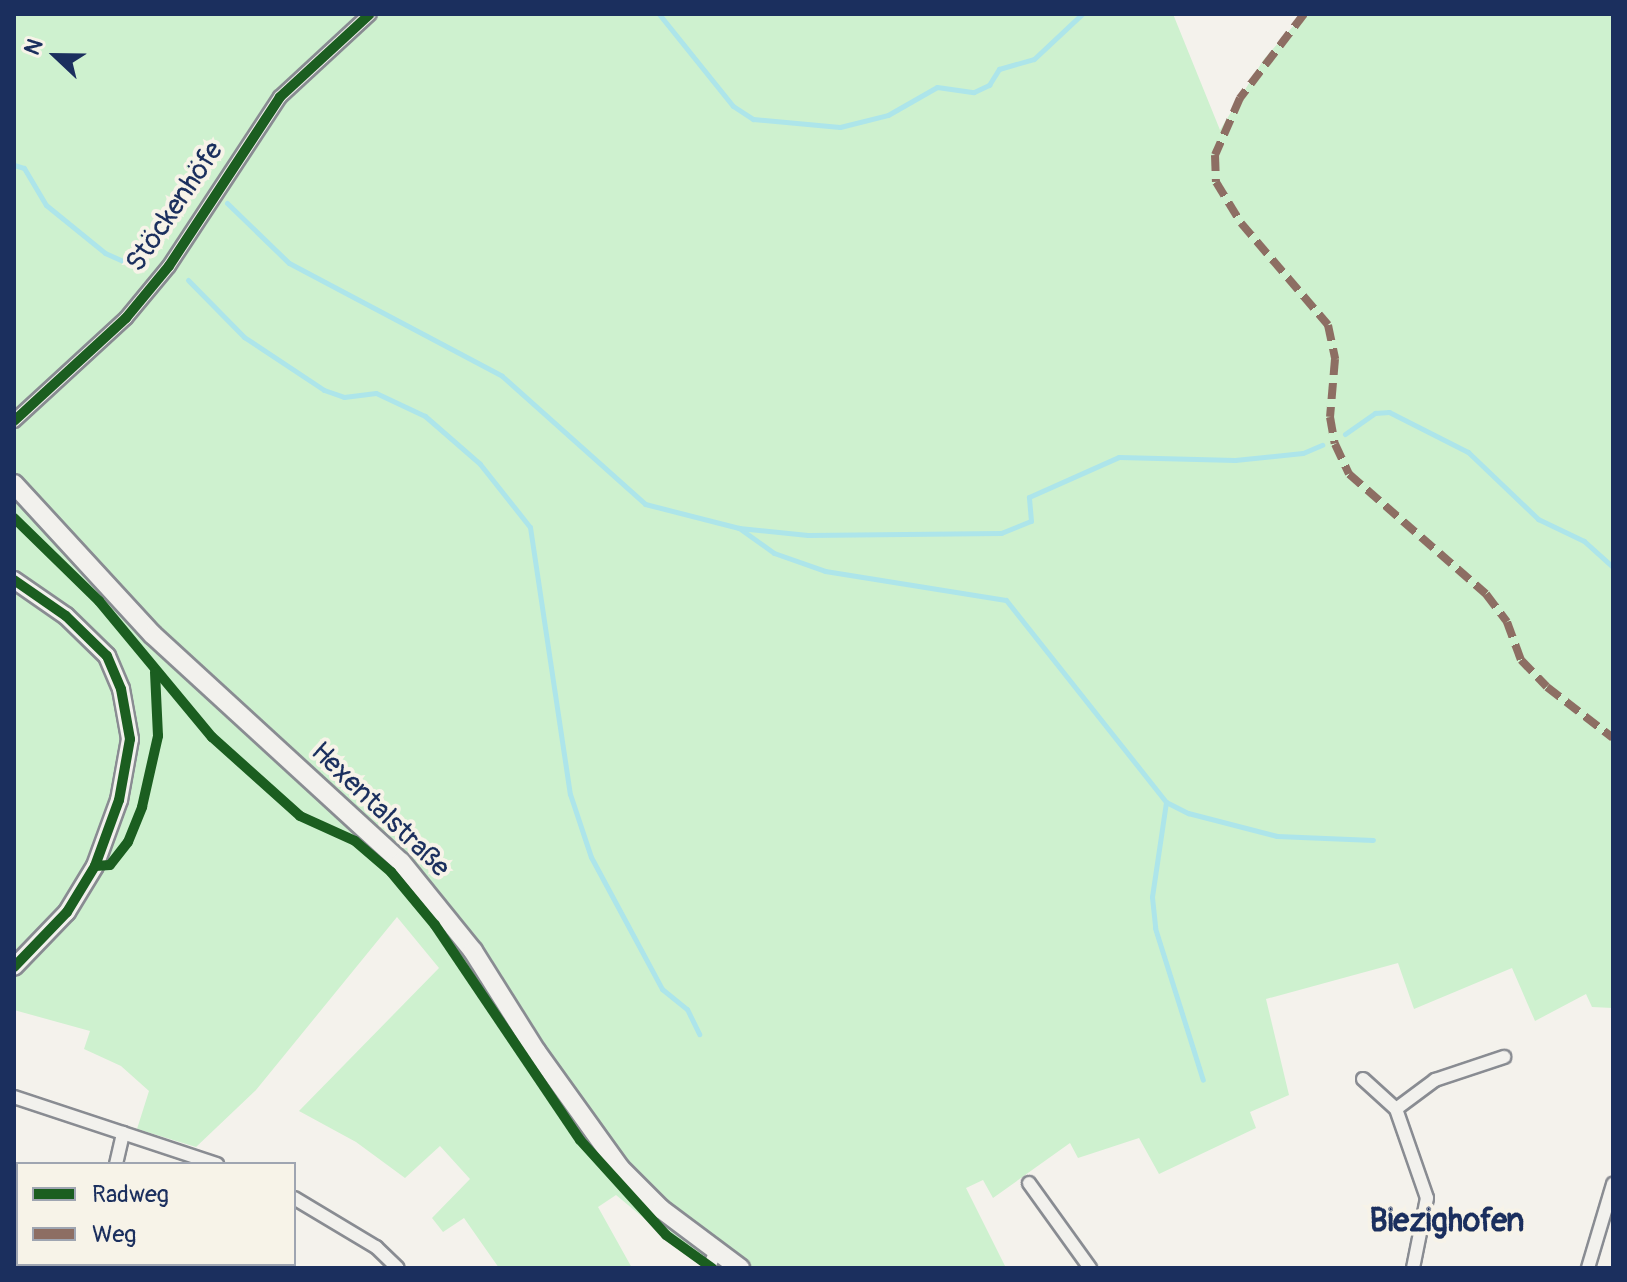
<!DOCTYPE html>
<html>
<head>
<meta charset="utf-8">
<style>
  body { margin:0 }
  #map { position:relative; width:1627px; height:1282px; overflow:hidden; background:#f4f2ec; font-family:Pangolin,sans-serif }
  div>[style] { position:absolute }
  .green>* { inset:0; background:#cef1cf }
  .stream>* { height:5px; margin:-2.5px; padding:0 2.5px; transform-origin:2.5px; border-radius:2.5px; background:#ade5ea }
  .roads { filter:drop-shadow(2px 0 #898c92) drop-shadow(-2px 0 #898c92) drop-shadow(0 2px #898c92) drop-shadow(0 -2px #898c92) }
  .minor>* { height:12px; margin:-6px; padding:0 6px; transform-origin:6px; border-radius:6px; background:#f2f1ed }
  .tertiary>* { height:16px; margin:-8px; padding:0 8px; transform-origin:8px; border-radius:8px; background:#f2f1ed }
  .secondary>* { height:18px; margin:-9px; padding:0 9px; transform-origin:9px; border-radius:9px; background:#f2f1ed }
  .quiet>* { height:8px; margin-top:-4px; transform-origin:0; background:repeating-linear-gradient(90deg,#8d6e63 0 16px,transparent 0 24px) }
  .cycleway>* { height:10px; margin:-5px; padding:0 5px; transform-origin:5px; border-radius:5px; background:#1b5e20 }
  span { translate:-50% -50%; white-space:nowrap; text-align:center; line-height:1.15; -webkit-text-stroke:8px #f7f3e8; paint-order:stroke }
  .street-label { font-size:28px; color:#1b2f5e }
  .quarter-label { font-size:32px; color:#1b2f5e; font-weight:700 }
  .frame { position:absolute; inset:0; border:16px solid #1b2f5e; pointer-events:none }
  .legend { position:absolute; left:16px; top:1162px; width:280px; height:104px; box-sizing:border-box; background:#f7f3e8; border:2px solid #9fa5b1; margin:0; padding:10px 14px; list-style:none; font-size:24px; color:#1b2f5e }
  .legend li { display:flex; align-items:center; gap:16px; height:40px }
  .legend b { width:40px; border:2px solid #9fa5b1 }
  .north { position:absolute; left:16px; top:16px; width:80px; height:80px; -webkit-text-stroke:6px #f7f3e8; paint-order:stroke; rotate:292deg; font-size:22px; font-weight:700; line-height:32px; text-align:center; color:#1b2f5e }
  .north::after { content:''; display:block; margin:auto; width:28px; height:36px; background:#1b2f5e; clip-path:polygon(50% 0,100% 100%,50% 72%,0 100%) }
</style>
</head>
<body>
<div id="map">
  <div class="green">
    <i style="clip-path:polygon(14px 14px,1173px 14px,1220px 130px,1264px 59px,1304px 14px,1613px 14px,1613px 1008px,1592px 1007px,1586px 994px,1535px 1021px,1512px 968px,1414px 1009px,1398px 963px,1266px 999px,1289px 1095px,1250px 1112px,1256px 1128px,1159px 1174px,1139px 1138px,1078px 1158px,1070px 1143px,993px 1198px,983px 1180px,966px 1188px,1006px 1268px,704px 1268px,616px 1195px,598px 1207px,632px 1268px,499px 1268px,464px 1218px,443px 1232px,432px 1218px,470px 1179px,440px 1146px,405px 1178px,356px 1142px,299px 1111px,439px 968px,397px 917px,256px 1090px,196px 1147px,137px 1129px,149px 1091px,121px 1066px,84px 1049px,90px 1031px,14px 1010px)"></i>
  </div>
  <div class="stream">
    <i style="left:659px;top:14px;width:118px;rotate:51.2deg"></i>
    <i style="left:733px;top:106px;width:24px;rotate:33deg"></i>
    <i style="left:753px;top:119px;width:87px;rotate:5.3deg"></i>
    <i style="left:840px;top:127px;width:49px;rotate:-14deg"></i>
    <i style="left:888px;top:115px;width:56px;rotate:-29.7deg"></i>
    <i style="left:937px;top:87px;width:37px;rotate:8deg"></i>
    <i style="left:974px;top:92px;width:17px;rotate:-25deg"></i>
    <i style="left:989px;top:85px;width:19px;rotate:-58deg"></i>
    <i style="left:999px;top:69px;width:36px;rotate:-16deg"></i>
    <i style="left:1034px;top:59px;width:66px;rotate:-43.2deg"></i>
    <i style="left:14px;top:165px;width:10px;rotate:17deg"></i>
    <i style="left:24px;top:168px;width:43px;rotate:59.3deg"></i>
    <i style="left:46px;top:205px;width:76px;rotate:39.1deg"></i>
    <i style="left:105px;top:253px;width:30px;rotate:24deg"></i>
    <i style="left:227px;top:203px;width:86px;rotate:44.1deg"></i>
    <i style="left:289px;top:263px;width:241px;rotate:27.9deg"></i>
    <i style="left:502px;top:376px;width:192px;rotate:41.8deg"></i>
    <i style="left:645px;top:504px;width:97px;rotate:14.3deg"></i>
    <i style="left:739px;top:528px;width:43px;rotate:35.5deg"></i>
    <i style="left:774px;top:553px;width:54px;rotate:19.4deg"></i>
    <i style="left:825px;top:571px;width:183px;rotate:9.1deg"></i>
    <i style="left:1006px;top:600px;width:258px;rotate:51.6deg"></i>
    <i style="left:1166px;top:802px;width:25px;rotate:27deg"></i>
    <i style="left:1188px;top:813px;width:92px;rotate:14.5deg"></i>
    <i style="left:1277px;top:836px;width:96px;rotate:2.4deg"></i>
    <i style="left:188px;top:280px;width:80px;rotate:45.5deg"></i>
    <i style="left:244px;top:337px;width:96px;rotate:33.5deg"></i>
    <i style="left:324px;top:390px;width:21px;rotate:19deg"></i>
    <i style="left:344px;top:397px;width:32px;rotate:-7deg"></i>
    <i style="left:376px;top:393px;width:54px;rotate:25.1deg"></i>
    <i style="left:425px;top:416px;width:73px;rotate:41.1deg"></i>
    <i style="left:480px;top:464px;width:80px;rotate:51.6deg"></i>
    <i style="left:530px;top:527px;width:270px;rotate:81.5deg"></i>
    <i style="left:570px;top:794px;width:66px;rotate:71.6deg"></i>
    <i style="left:591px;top:857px;width:150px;rotate:61.7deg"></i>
    <i style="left:662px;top:989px;width:32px;rotate:39deg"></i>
    <i style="left:687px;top:1009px;width:28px;rotate:64deg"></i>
    <i style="left:1345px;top:434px;width:37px;rotate:-35deg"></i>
    <i style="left:1375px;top:413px;width:14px;rotate:-4deg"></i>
    <i style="left:1389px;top:412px;width:89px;rotate:26.9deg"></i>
    <i style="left:1468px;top:452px;width:97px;rotate:43.7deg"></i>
    <i style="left:1538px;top:519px;width:51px;rotate:25.6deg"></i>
    <i style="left:1584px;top:541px;width:39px;rotate:42deg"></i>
    <i style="left:739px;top:528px;width:69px;rotate:5.8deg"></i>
    <i style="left:808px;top:535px;width:193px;rotate:-0.6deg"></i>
    <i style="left:1001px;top:533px;width:32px;rotate:-22deg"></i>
    <i style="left:1031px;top:521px;width:24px;rotate:-95deg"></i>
    <i style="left:1029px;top:497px;width:98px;rotate:-24deg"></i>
    <i style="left:1119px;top:457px;width:116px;rotate:1.5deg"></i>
    <i style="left:1235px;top:460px;width:68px;rotate:-5.9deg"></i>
    <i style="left:1303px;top:453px;width:21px;rotate:-23deg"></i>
    <i style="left:1166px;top:802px;width:96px;rotate:98.4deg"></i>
    <i style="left:1152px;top:897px;width:31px;rotate:84deg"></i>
    <i style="left:1155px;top:928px;width:159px;rotate:72.5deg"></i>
  </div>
  <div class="roads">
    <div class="minor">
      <i style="left:14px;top:421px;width:152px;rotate:-42.6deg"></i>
      <i style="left:126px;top:318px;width:67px;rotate:-50.4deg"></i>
      <i style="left:169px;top:266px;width:202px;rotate:-56.7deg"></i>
      <i style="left:280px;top:97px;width:122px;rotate:-42.7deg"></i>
      <i style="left:1363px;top:1079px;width:45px;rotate:42.3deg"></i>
      <i style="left:1396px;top:1109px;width:94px;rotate:70.8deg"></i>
      <i style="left:1427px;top:1198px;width:71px;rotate:101.3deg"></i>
      <i style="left:14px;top:1097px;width:214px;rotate:18.3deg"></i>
      <i style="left:1396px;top:1109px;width:49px;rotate:-36.6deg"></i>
      <i style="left:1435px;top:1080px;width:73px;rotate:-18.4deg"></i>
      <i style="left:116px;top:1164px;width:32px;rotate:-77deg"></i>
      <i style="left:1029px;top:1183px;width:105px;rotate:54.3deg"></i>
      <i style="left:294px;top:1198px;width:96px;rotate:30.9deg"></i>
      <i style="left:376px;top:1247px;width:30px;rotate:44deg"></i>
      <i style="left:118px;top:1264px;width:4px;rotate:63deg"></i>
      <i style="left:709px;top:1268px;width:17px;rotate:-69deg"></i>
      <i style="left:1588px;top:1268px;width:88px;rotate:-73.4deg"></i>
    </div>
    <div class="tertiary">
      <i style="left:14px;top:580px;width:63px;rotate:34.7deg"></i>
      <i style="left:66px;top:616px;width:57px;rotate:44.3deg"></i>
      <i style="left:107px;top:656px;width:36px;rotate:67deg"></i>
      <i style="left:121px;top:689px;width:51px;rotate:79.8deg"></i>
      <i style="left:130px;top:739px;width:62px;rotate:100.2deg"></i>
      <i style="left:119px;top:800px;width:70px;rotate:110deg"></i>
      <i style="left:95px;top:866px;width:54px;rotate:121.3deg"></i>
      <i style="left:67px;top:912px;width:76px;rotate:133.9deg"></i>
    </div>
    <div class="secondary">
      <i style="left:14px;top:484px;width:205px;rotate:47.4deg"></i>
      <i style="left:153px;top:635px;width:336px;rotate:42.5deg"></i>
      <i style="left:401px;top:862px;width:114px;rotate:51deg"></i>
      <i style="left:473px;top:951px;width:118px;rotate:57.8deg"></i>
      <i style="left:536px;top:1051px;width:144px;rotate:54.3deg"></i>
      <i style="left:620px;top:1168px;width:58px;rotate:45deg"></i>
      <i style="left:661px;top:1209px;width:99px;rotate:36.8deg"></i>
    </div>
  </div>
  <div class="quiet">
    <i style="left:1304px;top:14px;width:106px;rotate:127.3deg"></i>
    <i style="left:1240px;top:98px;width:62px;rotate:113.7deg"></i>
    <i style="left:1215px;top:155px;width:27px;rotate:88deg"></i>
    <i style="left:1216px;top:182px;width:48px;rotate:58.6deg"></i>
    <i style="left:1241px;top:223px;width:134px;rotate:49.5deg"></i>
    <i style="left:1328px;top:325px;width:35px;rotate:78deg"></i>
    <i style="left:1335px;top:359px;width:58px;rotate:94.9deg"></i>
    <i style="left:1330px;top:417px;width:27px;rotate:80deg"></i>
    <i style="left:1335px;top:444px;width:33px;rotate:65deg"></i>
    <i style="left:1349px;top:474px;width:182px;rotate:41.2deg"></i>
    <i style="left:1486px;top:594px;width:35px;rotate:53deg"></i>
    <i style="left:1507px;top:622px;width:40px;rotate:69.8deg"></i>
    <i style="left:1521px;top:660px;width:37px;rotate:46deg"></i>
    <i style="left:1547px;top:687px;width:83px;rotate:37.7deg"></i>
  </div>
  <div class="cycleway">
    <i style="left:14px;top:421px;width:152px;rotate:-42.6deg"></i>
    <i style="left:126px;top:318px;width:67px;rotate:-50.4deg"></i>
    <i style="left:169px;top:266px;width:202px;rotate:-56.7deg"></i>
    <i style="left:280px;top:97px;width:122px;rotate:-42.7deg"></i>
    <i style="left:14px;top:518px;width:119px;rotate:44.3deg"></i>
    <i style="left:99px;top:601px;width:177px;rotate:50.3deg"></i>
    <i style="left:212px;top:737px;width:118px;rotate:41.9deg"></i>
    <i style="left:300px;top:816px;width:60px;rotate:24.4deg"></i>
    <i style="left:355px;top:841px;width:48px;rotate:40.7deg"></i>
    <i style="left:391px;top:872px;width:69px;rotate:50.3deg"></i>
    <i style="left:435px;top:925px;width:259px;rotate:56deg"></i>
    <i style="left:580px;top:1140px;width:128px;rotate:47.8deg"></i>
    <i style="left:666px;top:1235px;width:57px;rotate:35.7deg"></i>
    <i style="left:14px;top:580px;width:63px;rotate:34.7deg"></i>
    <i style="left:66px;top:616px;width:57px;rotate:44.3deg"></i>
    <i style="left:107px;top:656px;width:36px;rotate:67deg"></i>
    <i style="left:121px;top:689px;width:51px;rotate:79.8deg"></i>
    <i style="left:130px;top:739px;width:62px;rotate:100.2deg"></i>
    <i style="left:119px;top:800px;width:70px;rotate:110deg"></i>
    <i style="left:95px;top:866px;width:54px;rotate:121.3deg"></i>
    <i style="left:67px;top:912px;width:76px;rotate:133.9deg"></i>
    <i style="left:95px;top:866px;width:15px;rotate:-4deg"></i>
    <i style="left:110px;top:865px;width:29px;rotate:-52deg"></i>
    <i style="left:128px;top:842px;width:38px;rotate:-68deg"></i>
    <i style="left:142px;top:807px;width:73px;rotate:-77.3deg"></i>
    <i style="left:158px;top:736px;width:64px;rotate:-92.7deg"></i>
  </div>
  <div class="street-label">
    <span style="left:175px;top:207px;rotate:-56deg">Stöckenhöfe</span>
    <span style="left:380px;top:810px;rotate:44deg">Hexentalstraße</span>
  </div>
  <div class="quarter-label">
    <span style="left:1447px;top:1221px">Biezighofen</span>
  </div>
  <div class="frame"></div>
  <ul class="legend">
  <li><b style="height:10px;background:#1b5e20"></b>Radweg</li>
  <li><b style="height:10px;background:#8d6e63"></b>Weg</li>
  </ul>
  <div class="north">N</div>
</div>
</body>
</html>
